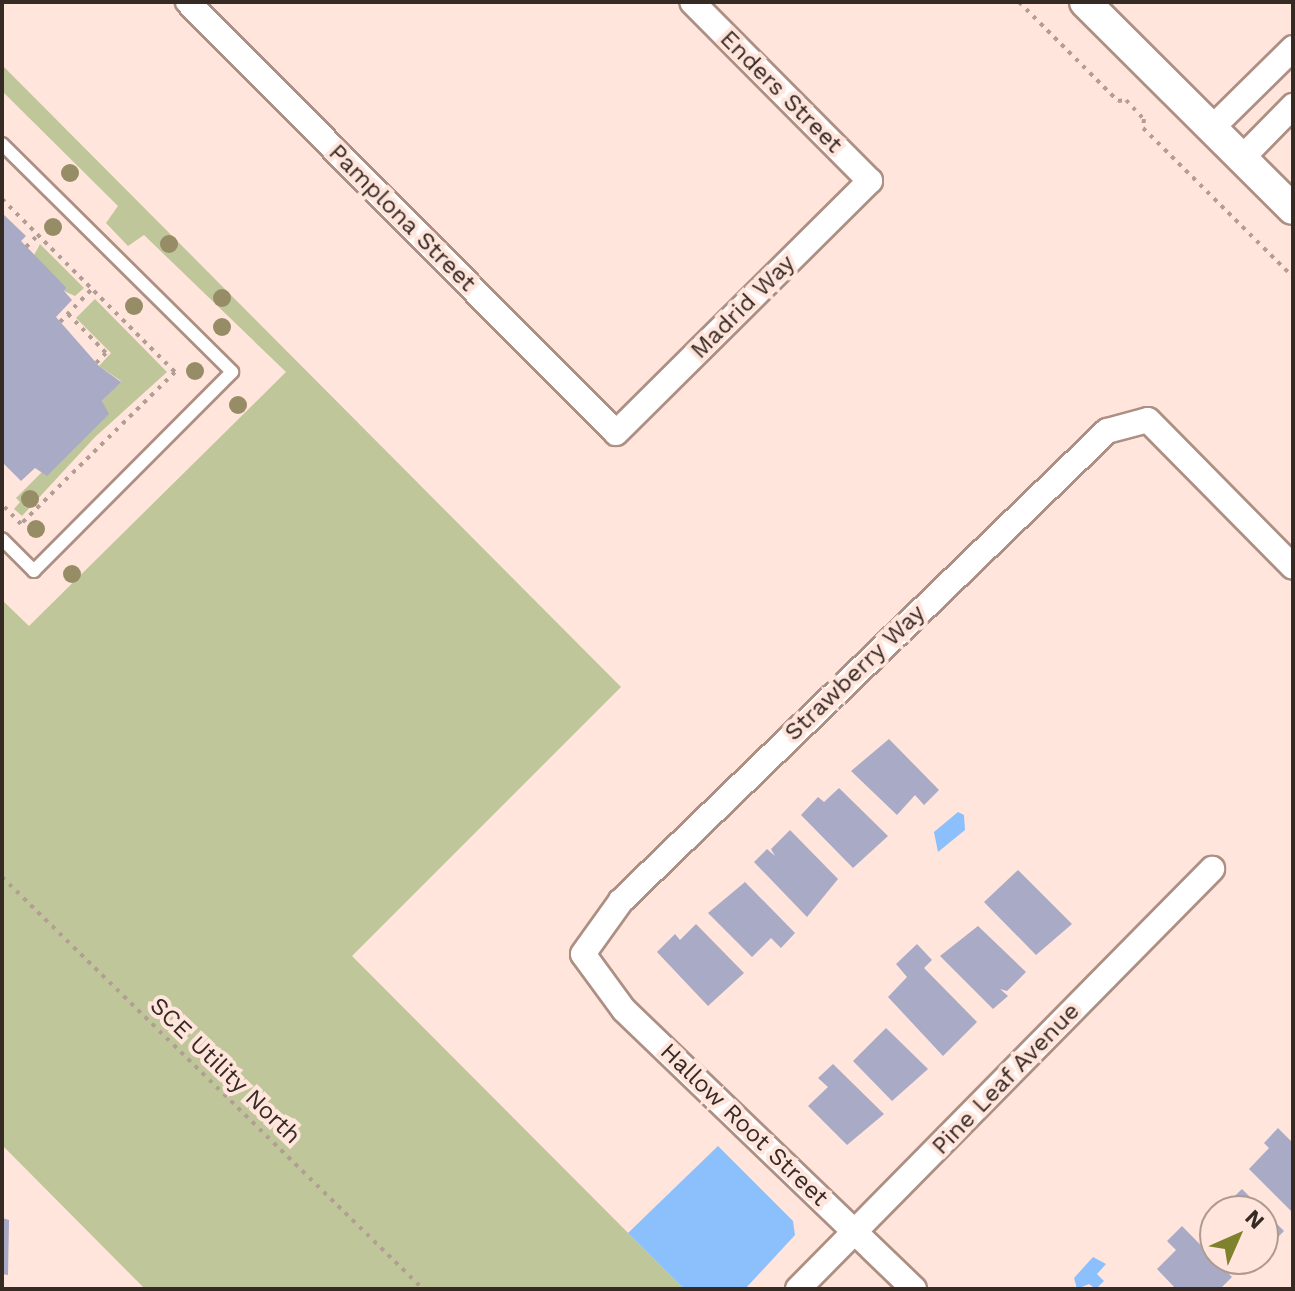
<!DOCTYPE html>
<html>
<head>
<meta charset="utf-8">
<style>
  body { margin:0 }
  #map { position:relative; width:1295px; height:1291px; overflow:hidden; background:#ffe5db; font-family:"Work Sans",sans-serif }
  div>[style] { position:absolute }
  .green>* { inset:0; background:#bfc699 }
  .water>* { inset:0; background:#8bc0fc }
  .building>* { inset:0; background:#a8aac6 }
  .path>* { height:4px; margin-top:-2px; transform-origin:0; background:repeating-linear-gradient(90deg,#b39e96 0 4px,transparent 0 10px) }
  .roads { filter:drop-shadow(2px 0 #ad8f84) drop-shadow(-2px 0 #ad8f84) drop-shadow(0 2px #ad8f84) drop-shadow(0 -2px #ad8f84) }
  .service>* { height:12px; margin:-6px; padding:0 6px; transform-origin:6px; border-radius:6px; background:#fff }
  .minor>* { height:24px; margin:-12px; padding:0 12px; transform-origin:12px; border-radius:12px; background:#fff }
  .tertiary>* { height:30px; margin:-15px; padding:0 15px; transform-origin:15px; border-radius:15px; background:#fff }
  .trees>* { width:18px; height:18px; margin:-9px; border-radius:50%; background:#968d67 }
  span { translate:-50% -50%; white-space:nowrap; text-align:center; line-height:1.15; -webkit-text-stroke:8px #ffe5db; paint-order:stroke }
  .street-label { font-size:24px; color:#362a25 }
  .frame { position:absolute; inset:0; border:4px solid #362a25; pointer-events:none }
  .north { position:absolute; left:1199px; top:1195px; width:80px; height:80px; box-sizing:border-box; background:#ffe5db; border:2px solid #af9a92; border-radius:50%; rotate:45deg; font-size:22px; font-weight:700; line-height:32px; text-align:center; color:#362a25 }
  .north::after { content:''; display:block; margin:auto; width:28px; height:36px; background:#7e822c; clip-path:polygon(50% 0,100% 100%,50% 72%,0 100%) }
</style>
</head>
<body>
<div id="map">
  <div class="green">
    <i style="clip-path:polygon(2px 65px,621px 687px,352px 956px,684px 1289px,145px 1289px,2px 1145px,2px 600px,29px 626px,286px 372px,144px 235px,128px 246px,106px 223px,118px 206px,2px 91px)"></i>
    <i style="clip-path:polygon(40px 244px,84px 288px,75px 296px,64px 291px,67px 288px,34px 255px)"></i>
    <i style="clip-path:polygon(95px 299px,167px 372px,95px 437px,22px 516px,14px 509px,20px 502px,16px 498px,42px 472px,47px 475px,105px 409px,102px 401px,121px 381px,99px 366px,111px 353px,76px 318px)"></i>
  </div>
  <div class="water">
    <i style="clip-path:polygon(958px 812px,964px 815px,965px 830px,938px 852px,934px 832px)"></i>
    <i style="clip-path:polygon(718px 1146px,793px 1221px,795px 1235px,745px 1289px,684px 1289px,628px 1233px)"></i>
    <i style="clip-path:polygon(1093px 1257px,1106px 1264px,1097px 1274px,1104px 1281px,1096px 1289px,1089px 1284px,1077px 1289px,1074px 1278px)"></i>
  </div>
  <div class="building">
    <i style="clip-path:polygon(2px 213px,26px 236px,21px 241px,67px 288px,64px 291px,72px 300px,56px 317px,99px 366px,121px 382px,102px 401px,109px 414px,47px 476px,35px 468px,21px 481px,2px 462px)"></i>
    <i style="clip-path:polygon(889px 739px,939px 790px,924px 805px,915px 795px,897px 815px,851px 771px)"></i>
    <i style="clip-path:polygon(839px 788px,888px 836px,853px 868px,801px 815px,818px 797px,824px 802px)"></i>
    <i style="clip-path:polygon(790px 830px,838px 879px,807px 917px,754px 862px,767px 849px,775px 856px,771px 849px)"></i>
    <i style="clip-path:polygon(1018px 870px,1072px 924px,1036px 955px,984px 902px)"></i>
    <i style="clip-path:polygon(745px 882px,795px 933px,781px 948px,771px 938px,752px 957px,708px 913px)"></i>
    <i style="clip-path:polygon(696px 924px,744px 973px,708px 1006px,657px 952px,675px 934px,680px 940px)"></i>
    <i style="clip-path:polygon(978px 926px,1026px 972px,1007px 991px,1000px 989px,1008px 996px,993px 1009px,940px 956px)"></i>
    <i style="clip-path:polygon(917px 944px,932px 960px,924px 968px,977px 1022px,943px 1056px,888px 997px,907px 977px,896px 964px)"></i>
    <i style="clip-path:polygon(886px 1028px,928px 1069px,892px 1101px,853px 1061px)"></i>
    <i style="clip-path:polygon(833px 1064px,884px 1114px,847px 1145px,808px 1106px,828px 1087px,818px 1078px)"></i>
    <i style="clip-path:polygon(1278px 1128px,1293px 1143px,1293px 1213px,1249px 1169px,1269px 1148px,1264px 1143px)"></i>
    <i style="clip-path:polygon(1242px 1189px,1284px 1231px,1268px 1247px,1263px 1248px,1263px 1211px,1219px 1211px)"></i>
    <i style="clip-path:polygon(2px 1218px,9px 1220px,8px 1275px,2px 1274px)"></i>
    <i style="clip-path:polygon(1182px 1226px,1232px 1277px,1220px 1289px,1176px 1289px,1157px 1269px,1176px 1250px,1167px 1241px)"></i>
  </div>
  <div class="path">
    <i style="left:1019px;top:2px;width:140px;rotate:45deg"></i>
    <i style="left:1118px;top:101px;width:8px;rotate:-7deg"></i>
    <i style="left:1126px;top:100px;width:26px;rotate:47deg"></i>
    <i style="left:1144px;top:119px;width:9px;rotate:96deg"></i>
    <i style="left:1143px;top:128px;width:211px;rotate:44.8deg"></i>
    <i style="left:2px;top:199px;width:245px;rotate:45deg"></i>
    <i style="left:175px;top:372px;width:216px;rotate:135.4deg"></i>
    <i style="left:21px;top:524px;width:28px;rotate:-134deg"></i>
    <i style="left:26px;top:247px;width:17px;rotate:-45deg"></i>
    <i style="left:68px;top:314px;width:54px;rotate:45.7deg"></i>
    <i style="left:106px;top:353px;width:14px;rotate:135deg"></i>
    <i style="left:60px;top:322px;width:46px;rotate:-45.9deg"></i>
    <i style="left:2px;top:877px;width:589px;rotate:44.38deg"></i>
  </div>
  <div class="roads">
    <div class="service">
      <i style="left:2px;top:144px;width:324px;rotate:44.7deg"></i>
      <i style="left:232px;top:372px;width:281px;rotate:134.9deg"></i>
      <i style="left:34px;top:571px;width:45px;rotate:-135deg"></i>
    </div>
    <div class="minor">
      <i style="left:188px;top:2px;width:607px;rotate:45.2deg"></i>
      <i style="left:616px;top:433px;width:358px;rotate:-44.8deg"></i>
      <i style="left:870px;top:181px;width:252px;rotate:-134.8deg"></i>
      <i style="left:1212px;top:128px;width:114px;rotate:-44.6deg"></i>
      <i style="left:1242px;top:158px;width:73px;rotate:-45.6deg"></i>
      <i style="left:798px;top:1289px;width:590px;rotate:-45.41deg"></i>
      <i style="left:914px;top:1289px;width:402px;rotate:-136.1deg"></i>
      <i style="left:624px;top:1010px;width:69px;rotate:-126.2deg"></i>
      <i style="left:583px;top:954px;width:65px;rotate:-54.4deg"></i>
      <i style="left:621px;top:901px;width:676px;rotate:-44.04deg"></i>
      <i style="left:1107px;top:431px;width:42px;rotate:-15deg"></i>
      <i style="left:1148px;top:420px;width:206px;rotate:45.4deg"></i>
    </div>
    <div class="tertiary">
      <i style="left:1085px;top:2px;width:293px;rotate:44.9deg"></i>
    </div>
  </div>
  <div class="trees">
    <i style="left:70px;top:173px"></i>
    <i style="left:53px;top:227px"></i>
    <i style="left:169px;top:244px"></i>
    <i style="left:222px;top:298px"></i>
    <i style="left:134px;top:306px"></i>
    <i style="left:222px;top:327px"></i>
    <i style="left:195px;top:371px"></i>
    <i style="left:238px;top:405px"></i>
    <i style="left:30px;top:499px"></i>
    <i style="left:36px;top:529px"></i>
    <i style="left:72px;top:574px"></i>
  </div>
  <div class="street-label">
    <span style="left:781px;top:92px;rotate:45deg">Enders Street</span>
    <span style="left:402px;top:218px;rotate:45deg">Pamplona Street</span>
    <span style="left:743px;top:307px;rotate:-45deg">Madrid Way</span>
    <span style="left:855px;top:673px;rotate:-44deg">Strawberry Way</span>
    <span style="left:225px;top:1071px;rotate:44deg">SCE Utility North</span>
    <span style="left:1006px;top:1079px;rotate:-46deg">Pine Leaf Avenue</span>
    <span style="left:744px;top:1125px;rotate:44deg">Hallow Root Street</span>
  </div>
  <div class="frame"></div>
  <div class="north">N</div>
</div>
</body>
</html>
